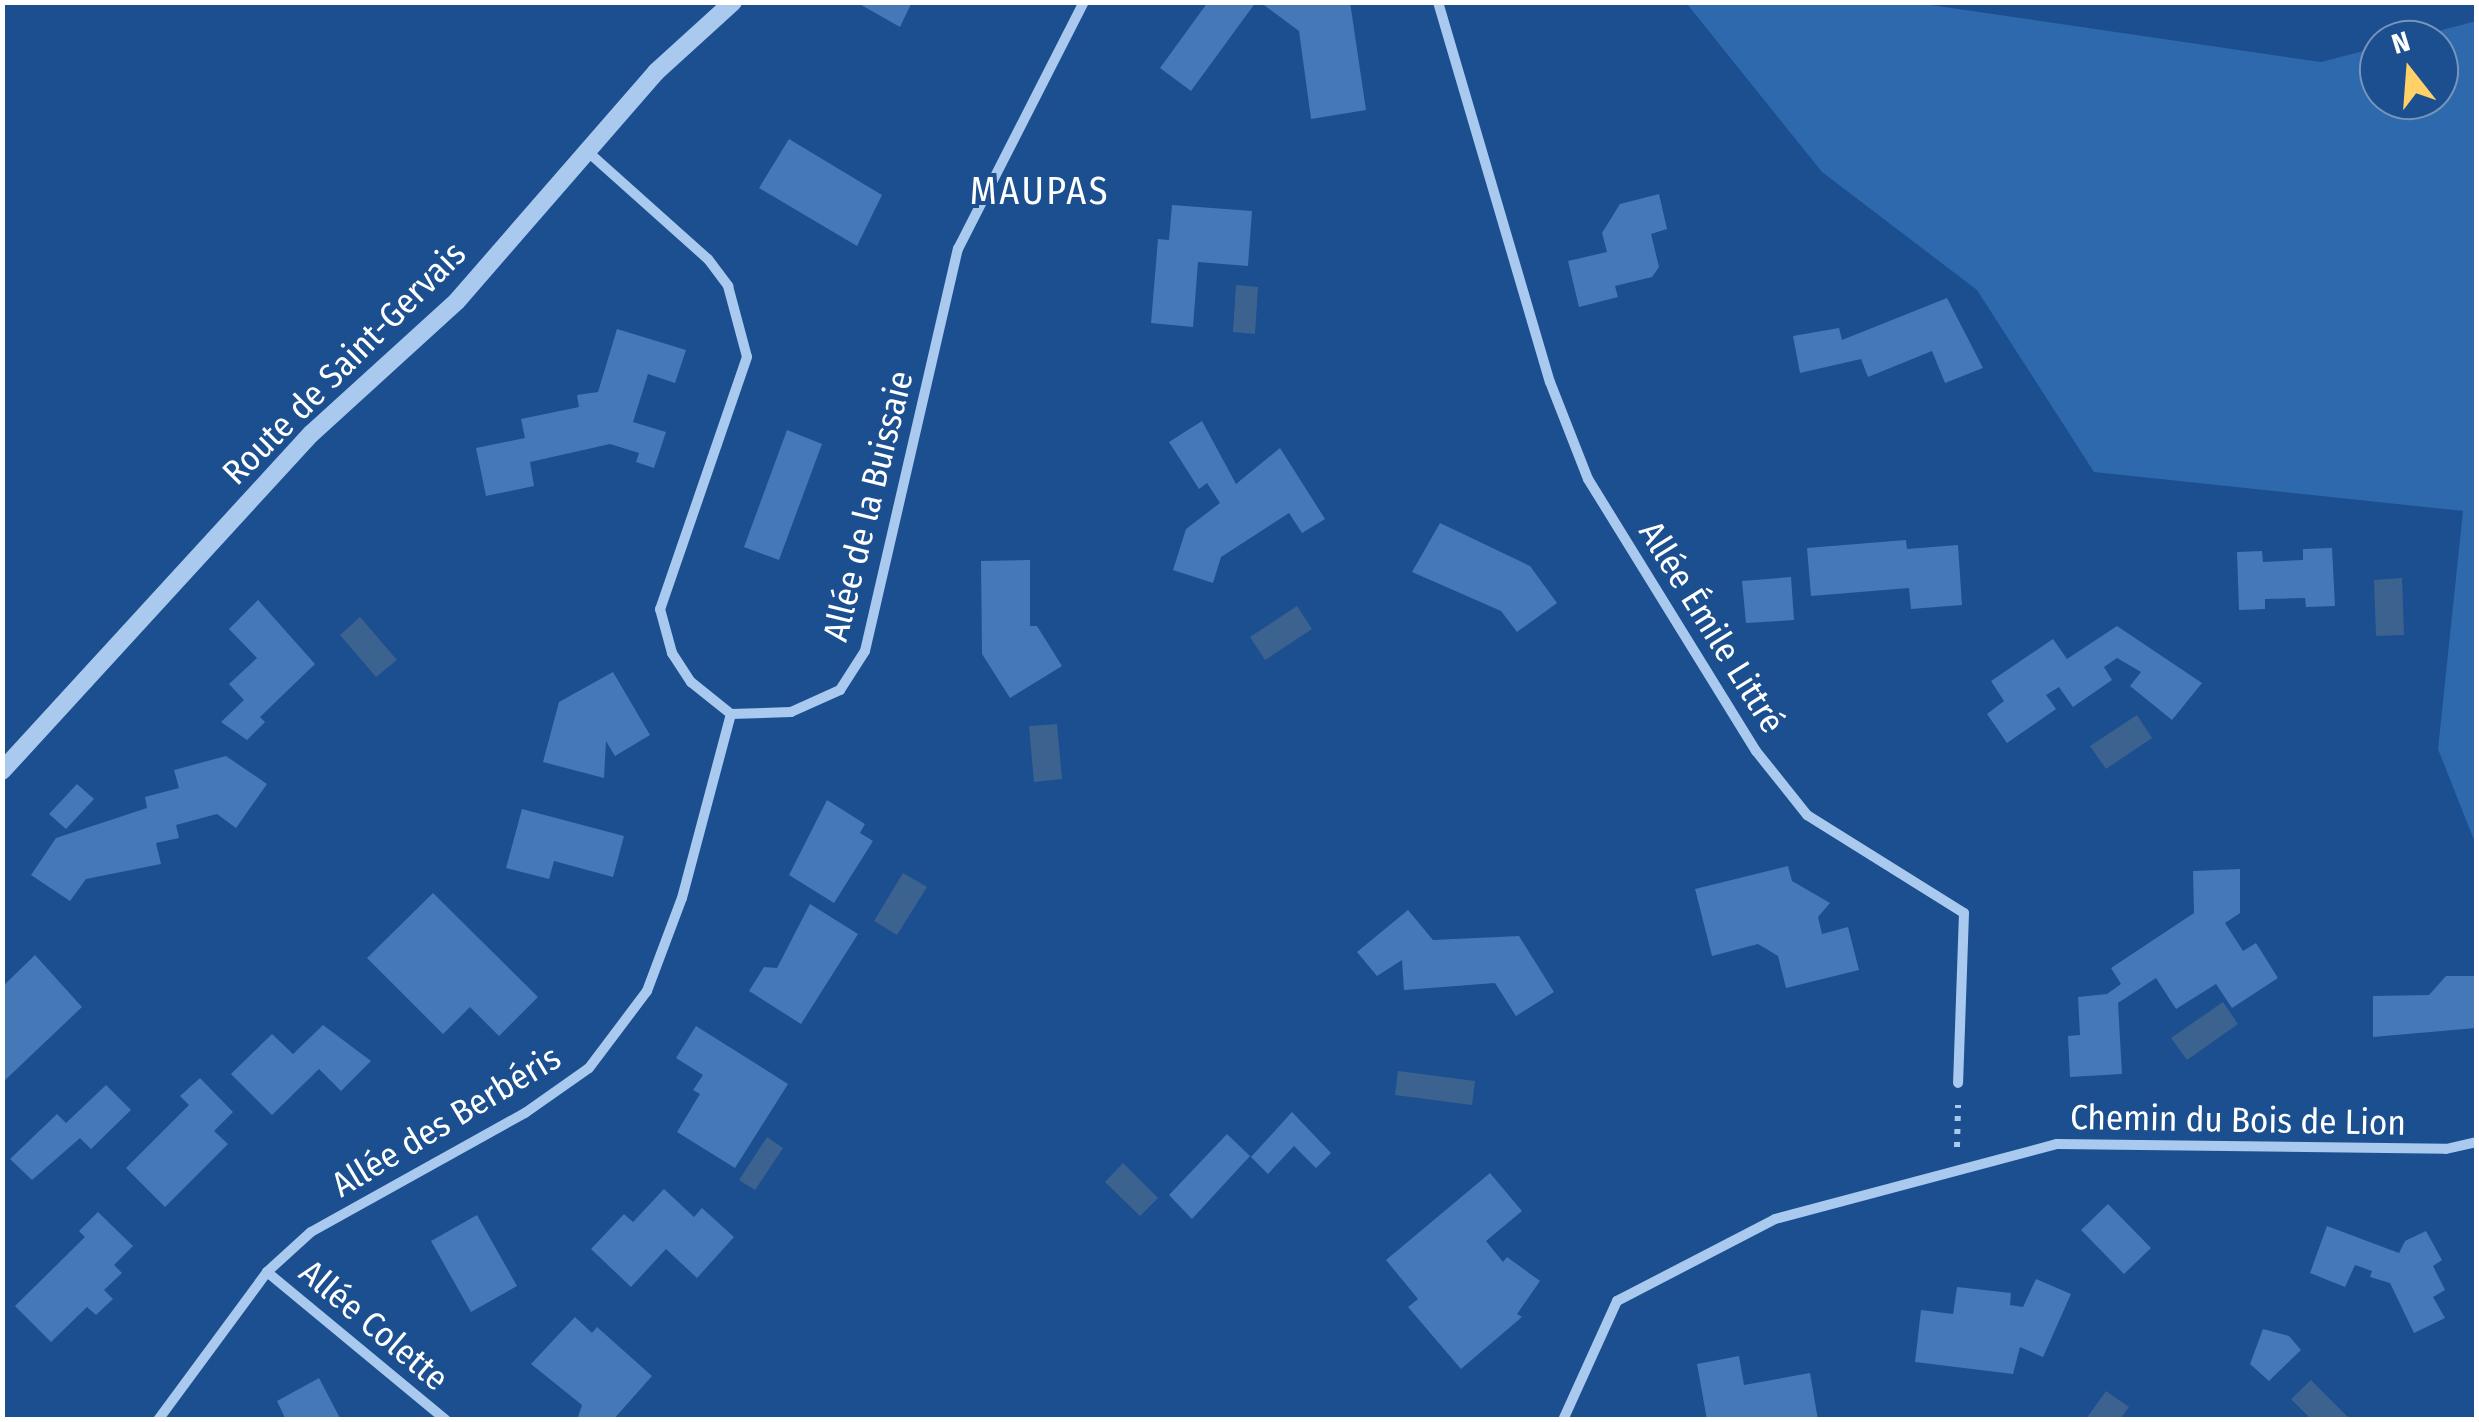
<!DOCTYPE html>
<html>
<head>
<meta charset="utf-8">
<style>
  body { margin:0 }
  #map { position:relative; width:2479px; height:1422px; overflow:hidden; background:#1b4f8f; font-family:"Fira Sans Condensed",sans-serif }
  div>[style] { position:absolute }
  .green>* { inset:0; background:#2e69ad }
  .water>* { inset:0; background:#3c6290 }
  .building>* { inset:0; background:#4478b7 }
  .path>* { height:6px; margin-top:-3px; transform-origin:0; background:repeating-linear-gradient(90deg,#a9c9ee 0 5px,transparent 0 13px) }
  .minor>* { height:10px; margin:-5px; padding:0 5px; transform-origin:5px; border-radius:5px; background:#a9c9ee }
  .tertiary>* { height:18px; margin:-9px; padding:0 9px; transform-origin:9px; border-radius:9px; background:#a9c9ee }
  span { translate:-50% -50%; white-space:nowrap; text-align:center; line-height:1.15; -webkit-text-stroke:8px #1b4f8f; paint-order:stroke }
  .street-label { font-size:35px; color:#fff }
  .neighbourhood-label { font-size:38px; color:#fff; letter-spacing:2.5px }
  .frame { position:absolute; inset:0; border:5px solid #fff; pointer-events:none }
  .north { position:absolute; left:2359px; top:20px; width:100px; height:100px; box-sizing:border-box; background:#1b4f8f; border:2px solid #7695bc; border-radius:50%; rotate:343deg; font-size:28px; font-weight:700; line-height:40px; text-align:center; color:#fff }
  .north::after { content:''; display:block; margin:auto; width:35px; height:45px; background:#ffd166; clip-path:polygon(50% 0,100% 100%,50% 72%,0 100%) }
</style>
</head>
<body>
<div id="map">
  <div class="green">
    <i style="clip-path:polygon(1917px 3px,2321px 62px,2379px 47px,2379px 100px,2439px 100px,2439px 40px,2405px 40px,2476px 21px,2476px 845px,2438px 749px,2463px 511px,2094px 472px,1977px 290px,1822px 172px,1687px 4px)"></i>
  </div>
  <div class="water">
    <i style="clip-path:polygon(1236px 285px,1258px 287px,1255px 334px,1233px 332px)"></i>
    <i style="clip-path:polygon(2402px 578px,2404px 635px,2376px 636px,2374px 580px)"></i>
    <i style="clip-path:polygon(1297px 606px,1312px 629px,1265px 660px,1250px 637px)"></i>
    <i style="clip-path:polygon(360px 617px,397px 660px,376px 677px,340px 635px)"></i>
    <i style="clip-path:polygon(2137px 715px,2152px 738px,2106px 769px,2090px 746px)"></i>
    <i style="clip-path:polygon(1057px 724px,1062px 779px,1034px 782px,1029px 726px)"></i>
    <i style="clip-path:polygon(903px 873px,927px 887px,897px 935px,874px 921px)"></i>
    <i style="clip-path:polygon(2223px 1002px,2238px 1024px,2187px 1060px,2171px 1038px)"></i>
    <i style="clip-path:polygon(1398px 1071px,1475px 1081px,1472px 1105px,1395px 1095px)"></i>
    <i style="clip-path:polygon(767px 1137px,783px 1148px,755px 1190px,739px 1180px)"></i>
    <i style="clip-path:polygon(1123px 1163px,1158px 1198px,1140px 1216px,1105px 1182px)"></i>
    <i style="clip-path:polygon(2311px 1380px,2350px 1419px,2311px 1419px,2291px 1399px)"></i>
    <i style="clip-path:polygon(2106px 1391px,2129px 1407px,2120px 1419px,2086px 1419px)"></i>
  </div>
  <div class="building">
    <i style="clip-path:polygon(856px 2px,912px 2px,900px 27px)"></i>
    <i style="clip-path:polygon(1208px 2px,1256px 2px,1191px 91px,1160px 68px)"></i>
    <i style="clip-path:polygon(1260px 2px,1350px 2px,1366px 110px,1311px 119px,1299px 31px)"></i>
    <i style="clip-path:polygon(789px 139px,882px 195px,857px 246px,759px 188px)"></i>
    <i style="clip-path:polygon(1659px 194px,1667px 229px,1651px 234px,1659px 267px,1652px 277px,1615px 286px,1618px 297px,1579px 307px,1568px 261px,1607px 252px,1602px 233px,1620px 204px)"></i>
    <i style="clip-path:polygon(1172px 205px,1252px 211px,1248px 266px,1198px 262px,1193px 327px,1151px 323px,1158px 239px,1169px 240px)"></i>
    <i style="clip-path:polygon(1947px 298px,1983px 368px,1945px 383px,1932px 351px,1868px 377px,1861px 359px,1800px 373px,1793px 336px,1839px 328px,1842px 340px)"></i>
    <i style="clip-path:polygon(617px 329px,686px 350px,675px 383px,648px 374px,633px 422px,666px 432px,654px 468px,636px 462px,639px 453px,610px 444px,530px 462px,534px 486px,486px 496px,476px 448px,525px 438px,521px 419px,579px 407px,577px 395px,598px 392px)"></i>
    <i style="clip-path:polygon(1202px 421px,1236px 484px,1280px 448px,1325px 519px,1302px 533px,1289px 513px,1221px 557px,1213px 583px,1173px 570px,1186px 529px,1220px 503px,1207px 483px,1199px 489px,1169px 442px)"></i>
    <i style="clip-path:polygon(787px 430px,822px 444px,779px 560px,744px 547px)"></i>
    <i style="clip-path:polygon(1440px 523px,1530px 566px,1557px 603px,1517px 632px,1501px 611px,1412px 572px)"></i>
    <i style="clip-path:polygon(1906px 540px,1907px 549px,1958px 545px,1962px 605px,1911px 609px,1909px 588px,1811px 596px,1807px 548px)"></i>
    <i style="clip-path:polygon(2332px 548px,2335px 606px,2306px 607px,2305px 598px,2265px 599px,2265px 609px,2239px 610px,2237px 552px,2262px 551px,2263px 562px,2303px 560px,2303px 549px)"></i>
    <i style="clip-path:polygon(1030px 560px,1030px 626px,1037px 626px,1062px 666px,1010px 698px,982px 654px,981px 561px)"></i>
    <i style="clip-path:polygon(1791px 577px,1794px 620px,1746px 623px,1742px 581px)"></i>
    <i style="clip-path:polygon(258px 600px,315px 664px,260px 717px,265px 722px,247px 740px,221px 722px,244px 700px,229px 684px,257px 658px,229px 629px)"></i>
    <i style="clip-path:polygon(2117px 626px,2202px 683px,2172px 720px,2130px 686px,2141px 672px,2117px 658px,2104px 667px,2112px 680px,2073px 707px,2059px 687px,2046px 695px,2056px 709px,2007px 743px,1987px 714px,2004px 701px,1991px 681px,2053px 639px,2067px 659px)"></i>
    <i style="clip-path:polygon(613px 672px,650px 735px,615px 756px,606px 741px,604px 778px,543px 762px,559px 702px)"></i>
    <i style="clip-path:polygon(226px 756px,267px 784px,236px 828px,217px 814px,176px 825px,179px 838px,156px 843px,161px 864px,86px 879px,70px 901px,31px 875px,56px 838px,147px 808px,145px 797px,179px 788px,174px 770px)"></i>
    <i style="clip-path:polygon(77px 784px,94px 799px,66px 829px,49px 814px)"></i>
    <i style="clip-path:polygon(827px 800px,865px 824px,860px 833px,873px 841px,834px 903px,789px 875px)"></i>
    <i style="clip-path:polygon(522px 809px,624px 836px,613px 877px,554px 861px,549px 879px,506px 868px)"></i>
    <i style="clip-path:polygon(1788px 866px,1792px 881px,1830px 903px,1818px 917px,1822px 934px,1848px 927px,1859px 970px,1786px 988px,1778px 956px,1758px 944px,1712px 956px,1695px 889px)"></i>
    <i style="clip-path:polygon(2240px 869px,2240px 913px,2225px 923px,2243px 951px,2256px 943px,2278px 978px,2232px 1008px,2216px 984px,2176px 1009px,2156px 978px,2118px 1003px,2122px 1074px,2070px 1077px,2068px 1036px,2080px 1035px,2078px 997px,2107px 994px,2121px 984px,2111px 968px,2194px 913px,2193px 871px)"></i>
    <i style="clip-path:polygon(433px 893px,538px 997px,499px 1036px,470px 1007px,443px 1034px,367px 958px)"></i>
    <i style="clip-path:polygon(810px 904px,858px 934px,801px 1024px,749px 991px,764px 967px,777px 968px)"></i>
    <i style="clip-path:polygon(1408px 910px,1433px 940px,1519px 936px,1554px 992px,1516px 1016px,1495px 983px,1404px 990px,1402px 960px,1377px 976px,1357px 952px)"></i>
    <i style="clip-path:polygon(35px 955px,82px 1007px,2px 1083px,2px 987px)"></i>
    <i style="clip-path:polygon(2446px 976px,2476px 976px,2476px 1028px,2373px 1037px,2373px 996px,2429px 995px)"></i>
    <i style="clip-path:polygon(323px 1025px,371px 1061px,341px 1091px,319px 1069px,272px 1115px,231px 1074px,272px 1034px,293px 1054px)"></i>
    <i style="clip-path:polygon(696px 1026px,788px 1084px,735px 1168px,677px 1132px,700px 1094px,693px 1090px,703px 1075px,676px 1058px)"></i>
    <i style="clip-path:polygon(200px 1078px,233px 1112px,214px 1131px,228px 1144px,165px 1207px,126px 1168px,189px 1105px,180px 1096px)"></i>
    <i style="clip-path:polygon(106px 1085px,131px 1110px,91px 1149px,80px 1138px,32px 1180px,10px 1159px,57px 1114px,66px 1123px)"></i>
    <i style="clip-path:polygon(1292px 1112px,1331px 1153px,1316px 1168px,1294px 1146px,1268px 1174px,1251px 1157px)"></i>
    <i style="clip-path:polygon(1227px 1134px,1250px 1156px,1192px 1219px,1169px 1195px)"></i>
    <i style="clip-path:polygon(1490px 1173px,1522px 1211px,1486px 1241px,1503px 1262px,1507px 1257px,1540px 1281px,1517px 1314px,1522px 1317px,1461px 1369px,1408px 1307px,1418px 1299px,1386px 1260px)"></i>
    <i style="clip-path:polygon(664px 1189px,694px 1217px,702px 1208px,734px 1237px,697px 1278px,666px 1249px,631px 1287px,591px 1249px,624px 1214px,633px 1222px)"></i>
    <i style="clip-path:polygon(2108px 1204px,2151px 1248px,2124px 1274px,2081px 1230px)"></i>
    <i style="clip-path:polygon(98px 1212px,133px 1246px,114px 1265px,122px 1273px,104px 1290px,113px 1299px,96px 1315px,87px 1307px,51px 1342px,15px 1306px,85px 1237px,79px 1231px)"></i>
    <i style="clip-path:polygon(477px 1215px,517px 1286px,471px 1312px,431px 1241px)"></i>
    <i style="clip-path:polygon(2327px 1226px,2399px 1253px,2405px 1241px,2426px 1231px,2442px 1260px,2433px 1266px,2445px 1290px,2433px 1297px,2445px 1318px,2414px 1333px,2390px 1283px,2370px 1277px,2372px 1271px,2355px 1265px,2345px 1287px,2310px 1273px)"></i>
    <i style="clip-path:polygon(2036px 1279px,2071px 1294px,2043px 1357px,2020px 1347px,2013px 1374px,1915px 1362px,1921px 1310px,1953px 1314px,1957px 1287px,2011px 1293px,2010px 1305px,2023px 1307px)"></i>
    <i style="clip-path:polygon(575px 1317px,592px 1333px,597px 1327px,652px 1376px,613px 1420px,577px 1420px,582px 1405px,531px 1364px)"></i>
    <i style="clip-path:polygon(2263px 1329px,2289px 1336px,2301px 1350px,2269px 1381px,2250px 1364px)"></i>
    <i style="clip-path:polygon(1739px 1356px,1744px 1385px,1810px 1373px,1818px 1420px,1707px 1420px,1697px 1364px)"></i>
    <i style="clip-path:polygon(319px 1378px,341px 1420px,286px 1420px,277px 1401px)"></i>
  </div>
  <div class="path">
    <i style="left:1957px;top:1147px;width:42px;rotate:-88.6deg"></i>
  </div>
  <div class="minor">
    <i style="left:1438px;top:2px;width:396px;rotate:73.6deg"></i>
    <i style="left:1550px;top:382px;width:104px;rotate:68.6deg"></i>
    <i style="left:1588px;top:479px;width:320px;rotate:58.3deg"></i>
    <i style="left:1756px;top:751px;width:82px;rotate:51.4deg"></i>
    <i style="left:1807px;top:815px;width:185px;rotate:32deg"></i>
    <i style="left:1964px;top:913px;width:170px;rotate:92deg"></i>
    <i style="left:587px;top:151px;width:162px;rotate:41.8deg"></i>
    <i style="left:708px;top:259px;width:34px;rotate:53deg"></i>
    <i style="left:728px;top:286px;width:73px;rotate:75deg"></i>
    <i style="left:747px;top:357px;width:267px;rotate:109deg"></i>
    <i style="left:660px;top:609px;width:46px;rotate:74.7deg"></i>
    <i style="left:672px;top:653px;width:35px;rotate:57deg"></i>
    <i style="left:691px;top:682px;width:51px;rotate:38.7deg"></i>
    <i style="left:731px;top:714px;width:60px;rotate:-1.9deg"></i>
    <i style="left:791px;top:712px;width:54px;rotate:-24.2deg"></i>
    <i style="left:840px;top:690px;width:46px;rotate:-57.3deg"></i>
    <i style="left:865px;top:651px;width:413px;rotate:-77deg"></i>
    <i style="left:958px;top:249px;width:277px;rotate:-63deg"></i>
    <i style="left:267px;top:1272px;width:232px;rotate:39.6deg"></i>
    <i style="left:158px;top:1420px;width:184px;rotate:-53.6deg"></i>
    <i style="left:267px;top:1272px;width:59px;rotate:-42.3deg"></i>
    <i style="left:311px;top:1232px;width:245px;rotate:-29.1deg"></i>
    <i style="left:525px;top:1113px;width:78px;rotate:-35.1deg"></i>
    <i style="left:589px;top:1068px;width:96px;rotate:-53deg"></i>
    <i style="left:647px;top:991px;width:99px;rotate:-69.4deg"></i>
    <i style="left:682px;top:898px;width:190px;rotate:-75.1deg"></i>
    <i style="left:1563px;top:1420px;width:131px;rotate:-65.6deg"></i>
    <i style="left:1617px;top:1301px;width:178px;rotate:-27.4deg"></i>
    <i style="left:1775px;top:1219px;width:292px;rotate:-14.9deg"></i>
    <i style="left:2057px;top:1144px;width:389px;rotate:0.7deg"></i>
    <i style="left:2446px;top:1149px;width:31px;rotate:-13deg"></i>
  </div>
  <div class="tertiary">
    <i style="left:2px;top:771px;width:457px;rotate:-47.5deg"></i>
    <i style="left:311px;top:434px;width:197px;rotate:-42.3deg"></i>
    <i style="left:457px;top:301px;width:303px;rotate:-49deg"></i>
    <i style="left:656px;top:72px;width:104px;rotate:-42.3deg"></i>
  </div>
  <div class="street-label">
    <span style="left:344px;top:363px;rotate:-45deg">Route de Saint-Gervais</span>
    <span style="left:868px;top:506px;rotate:-76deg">Allée de la Buissaie</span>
    <span style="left:1712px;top:627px;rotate:58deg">Allée Émile Littré</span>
    <span style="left:2238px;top:1120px;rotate:1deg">Chemin du Bois de Lion</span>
    <span style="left:446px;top:1121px;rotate:-31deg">Allée des Berbéris</span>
    <span style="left:374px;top:1325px;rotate:40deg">Allée Colette</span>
  </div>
  <div class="neighbourhood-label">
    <span style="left:1040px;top:192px">MAUPAS</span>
  </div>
  <div class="frame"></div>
  <div class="north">N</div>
</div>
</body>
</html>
